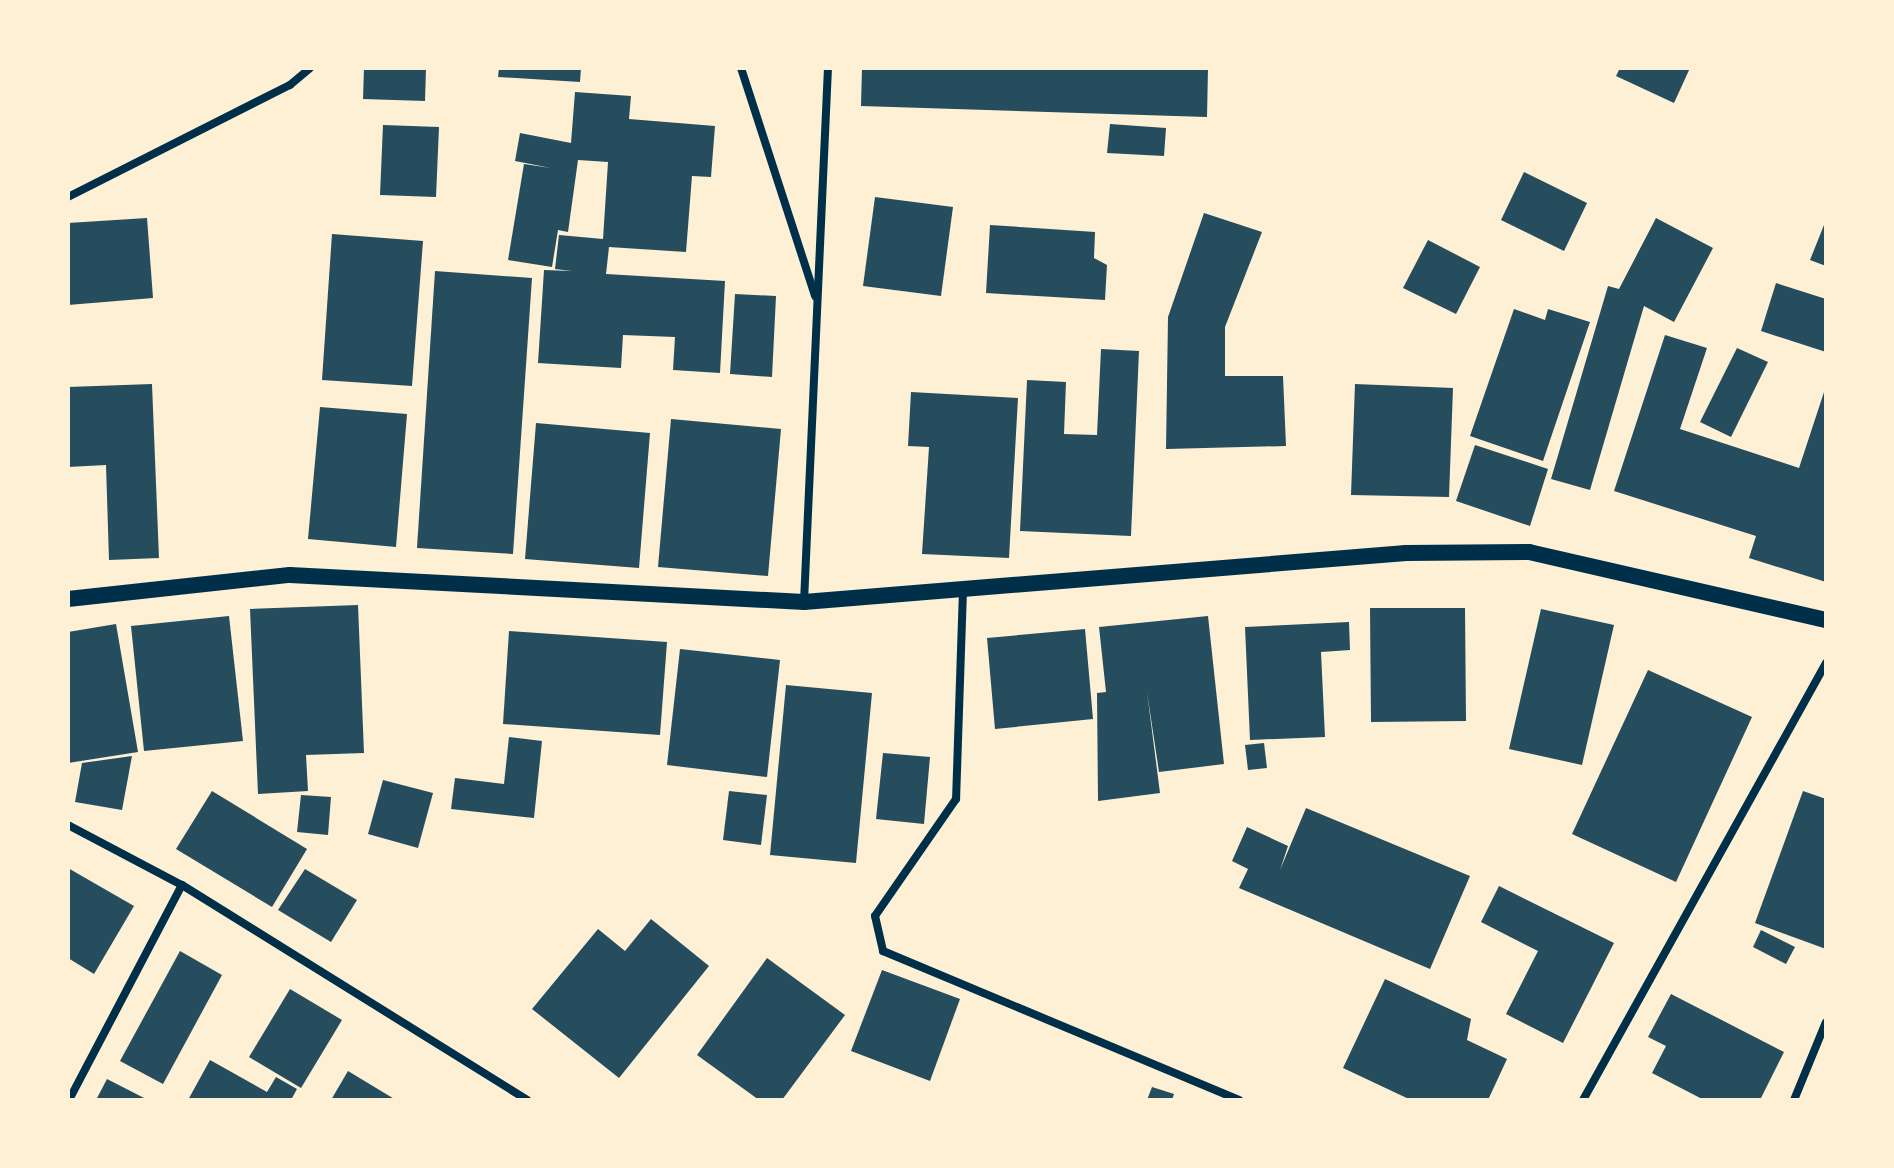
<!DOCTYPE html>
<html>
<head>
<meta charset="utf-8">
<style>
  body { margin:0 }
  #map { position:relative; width:1894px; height:1168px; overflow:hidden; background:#fdf0d5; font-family:Lato,sans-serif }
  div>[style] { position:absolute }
  .building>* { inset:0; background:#264d5e }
  .minor>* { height:8px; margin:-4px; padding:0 4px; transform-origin:4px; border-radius:4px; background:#003049 }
  .secondary>* { height:16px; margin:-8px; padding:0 8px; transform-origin:8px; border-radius:8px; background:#003049 }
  span { translate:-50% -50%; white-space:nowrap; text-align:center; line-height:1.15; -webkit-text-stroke:7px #fdf0d5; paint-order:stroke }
  .frame { position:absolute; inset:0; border:70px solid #fdf0d5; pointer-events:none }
</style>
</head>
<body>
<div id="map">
  <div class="building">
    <i style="clip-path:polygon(364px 68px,426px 68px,425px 101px,363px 99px)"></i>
    <i style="clip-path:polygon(499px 68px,581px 68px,580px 82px,498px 77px)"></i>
    <i style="clip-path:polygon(862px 68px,1208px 68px,1207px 117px,861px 106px)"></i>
    <i style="clip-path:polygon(1620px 68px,1690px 68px,1674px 103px,1616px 76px)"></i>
    <i style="clip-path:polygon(575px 92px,631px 96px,629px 119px,715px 126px,711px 177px,692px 176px,686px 252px,609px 247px,606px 274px,725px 281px,720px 373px,673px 370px,675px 337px,623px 335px,621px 368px,538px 363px,544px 270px,572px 271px,555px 269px,559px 235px,603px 239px,608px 162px,578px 160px,568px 232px,558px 230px,552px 267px,508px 260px,524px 164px,551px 168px,515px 161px,520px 133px,571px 143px)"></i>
    <i style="clip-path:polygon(1110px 124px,1166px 128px,1164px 156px,1107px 153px)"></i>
    <i style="clip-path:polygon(383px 125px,439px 127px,436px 197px,380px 195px)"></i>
    <i style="clip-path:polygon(1524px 172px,1587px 203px,1564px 251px,1501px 220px)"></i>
    <i style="clip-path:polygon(875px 197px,953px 207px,941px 296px,863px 286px)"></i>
    <i style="clip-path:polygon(1204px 213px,1262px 232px,1225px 327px,1225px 376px,1283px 376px,1286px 446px,1166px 449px,1168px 317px)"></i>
    <i style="clip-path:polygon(147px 218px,153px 298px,68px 305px,68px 223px)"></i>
    <i style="clip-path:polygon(1656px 218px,1713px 248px,1674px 322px,1644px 306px,1590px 490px,1551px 479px,1608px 286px,1619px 289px)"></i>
    <i style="clip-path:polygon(1826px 220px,1826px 266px,1810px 260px)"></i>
    <i style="clip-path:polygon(990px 225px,1095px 232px,1094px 258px,1107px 265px,1105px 300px,986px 293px)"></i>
    <i style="clip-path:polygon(332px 234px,423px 241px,412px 386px,322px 380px)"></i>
    <i style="clip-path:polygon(1428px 240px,1480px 267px,1456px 314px,1403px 288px)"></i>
    <i style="clip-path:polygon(435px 271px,532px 278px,513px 554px,417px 548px)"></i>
    <i style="clip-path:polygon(1776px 283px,1826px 299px,1826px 352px,1761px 331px)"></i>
    <i style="clip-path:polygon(735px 294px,776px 296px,772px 377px,730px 374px)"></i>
    <i style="clip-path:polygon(1514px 309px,1545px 320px,1548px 309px,1590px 322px,1543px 461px,1470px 436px)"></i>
    <i style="clip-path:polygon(1665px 335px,1707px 348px,1680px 429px,1799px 468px,1826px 386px,1826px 582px,1749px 558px,1756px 536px,1614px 491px)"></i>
    <i style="clip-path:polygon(1737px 348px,1768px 362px,1731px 437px,1700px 422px)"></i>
    <i style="clip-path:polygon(1101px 349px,1139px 351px,1131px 536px,1020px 531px,1027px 380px,1066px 382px,1064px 434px,1097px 435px)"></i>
    <i style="clip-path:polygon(152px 384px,159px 558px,109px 560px,106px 465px,68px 467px,68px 387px)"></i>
    <i style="clip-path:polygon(1355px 384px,1453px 388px,1449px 497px,1351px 495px)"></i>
    <i style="clip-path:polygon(911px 392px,1018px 398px,1009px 558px,922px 554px,929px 447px,908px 446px)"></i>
    <i style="clip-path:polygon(320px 407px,407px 414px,396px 547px,308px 539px)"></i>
    <i style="clip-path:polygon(671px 419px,781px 429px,768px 576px,658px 567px)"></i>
    <i style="clip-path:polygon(536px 423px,650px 433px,639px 568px,525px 559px)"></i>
    <i style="clip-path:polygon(1475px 445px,1548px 469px,1530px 526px,1456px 501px)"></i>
    <i style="clip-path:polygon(358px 605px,364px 753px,306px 755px,308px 791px,258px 794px,250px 609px)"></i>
    <i style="clip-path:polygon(1370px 608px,1465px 608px,1466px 721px,1371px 722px)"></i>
    <i style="clip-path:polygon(1541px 609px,1614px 625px,1582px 765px,1509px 749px)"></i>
    <i style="clip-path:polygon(229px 616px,243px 741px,144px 751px,131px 626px)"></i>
    <i style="clip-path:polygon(1208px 616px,1224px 764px,1159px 772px,1147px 692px,1160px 793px,1098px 801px,1097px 693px,1106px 692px,1099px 627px)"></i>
    <i style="clip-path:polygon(1349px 622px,1350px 650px,1321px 652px,1325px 737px,1250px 740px,1245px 627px)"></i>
    <i style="clip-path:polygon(116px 624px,138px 752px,68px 763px,68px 632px)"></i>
    <i style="clip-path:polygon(1085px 629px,1093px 719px,995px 729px,987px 638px)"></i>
    <i style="clip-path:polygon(509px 631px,667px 642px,660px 735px,503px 724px)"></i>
    <i style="clip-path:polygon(680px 649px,780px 660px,767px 777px,667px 765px)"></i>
    <i style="clip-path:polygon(1648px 670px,1752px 717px,1676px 882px,1572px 834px)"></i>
    <i style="clip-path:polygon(786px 685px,872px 693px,856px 863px,770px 855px)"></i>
    <i style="clip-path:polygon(509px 737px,542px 741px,534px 818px,451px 809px,455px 778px,504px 784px)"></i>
    <i style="clip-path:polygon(1264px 743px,1267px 768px,1248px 770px,1245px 745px)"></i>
    <i style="clip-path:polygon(883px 753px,930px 757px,924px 824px,876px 819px)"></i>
    <i style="clip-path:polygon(132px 756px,122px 810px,75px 802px,82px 763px)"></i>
    <i style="clip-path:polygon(383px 780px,433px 793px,418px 848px,368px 834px)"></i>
    <i style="clip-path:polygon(212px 791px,307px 849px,272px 907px,176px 849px)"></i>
    <i style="clip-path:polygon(729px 791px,767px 795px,761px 845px,723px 840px)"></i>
    <i style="clip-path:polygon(1803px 791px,1826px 799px,1826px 949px,1755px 923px)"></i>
    <i style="clip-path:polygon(301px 795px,331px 797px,328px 835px,297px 832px)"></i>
    <i style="clip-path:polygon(1306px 808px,1470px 876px,1430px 969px,1239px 888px,1248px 869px,1232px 861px,1247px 827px,1288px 846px,1280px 870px)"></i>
    <i style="clip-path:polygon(68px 868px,134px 906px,94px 974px,68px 958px)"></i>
    <i style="clip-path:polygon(305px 869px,357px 900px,331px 942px,278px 910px)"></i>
    <i style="clip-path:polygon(1499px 886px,1614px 943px,1563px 1043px,1506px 1014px,1538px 951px,1481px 922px)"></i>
    <i style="clip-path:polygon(651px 919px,709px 966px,619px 1078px,532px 1009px,598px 929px,625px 951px)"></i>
    <i style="clip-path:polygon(1761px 930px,1795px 947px,1786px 964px,1753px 947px)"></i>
    <i style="clip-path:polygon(180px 951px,222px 975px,163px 1084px,120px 1061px)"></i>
    <i style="clip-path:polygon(767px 958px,845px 1015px,782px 1100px,759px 1100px,697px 1055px)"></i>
    <i style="clip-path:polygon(882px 970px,960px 999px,930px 1081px,851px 1051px)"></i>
    <i style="clip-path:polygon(1385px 979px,1471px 1019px,1467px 1040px,1507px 1059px,1488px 1100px,1411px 1100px,1343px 1068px)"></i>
    <i style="clip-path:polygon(290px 989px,342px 1020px,301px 1088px,249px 1057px)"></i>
    <i style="clip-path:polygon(1671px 994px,1784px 1052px,1760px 1100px,1704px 1100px,1652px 1073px,1666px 1046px,1648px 1037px)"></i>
    <i style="clip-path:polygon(210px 1060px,267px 1092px,276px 1077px,297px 1089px,291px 1100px,188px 1100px)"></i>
    <i style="clip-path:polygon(348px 1071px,396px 1100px,331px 1100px)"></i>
    <i style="clip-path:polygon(107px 1079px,148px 1100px,96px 1100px)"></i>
    <i style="clip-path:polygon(1152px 1087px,1174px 1094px,1172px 1100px,1147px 1100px)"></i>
  </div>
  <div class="minor">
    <i style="left:741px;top:68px;width:240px;rotate:72deg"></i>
    <i style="left:68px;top:197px;width:249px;rotate:-26.8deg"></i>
    <i style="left:290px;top:85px;width:26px;rotate:-40deg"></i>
    <i style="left:963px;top:590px;width:209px;rotate:91.9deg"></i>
    <i style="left:956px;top:799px;width:142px;rotate:124.7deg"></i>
    <i style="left:875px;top:916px;width:36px;rotate:77deg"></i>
    <i style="left:883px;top:951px;width:386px;rotate:22.7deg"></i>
    <i style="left:804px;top:602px;width:535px;rotate:-87.43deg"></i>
    <i style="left:68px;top:825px;width:129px;rotate:27.8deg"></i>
    <i style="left:182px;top:885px;width:407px;rotate:31.9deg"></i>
    <i style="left:69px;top:1100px;width:243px;rotate:-62.3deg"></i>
    <i style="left:1583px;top:1100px;width:500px;rotate:-60.92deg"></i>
    <i style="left:1794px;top:1100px;width:84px;rotate:-67.7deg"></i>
  </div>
  <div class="secondary">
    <i style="left:68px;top:599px;width:223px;rotate:-6.2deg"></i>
    <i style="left:290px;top:575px;width:515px;rotate:3.01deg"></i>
    <i style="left:804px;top:602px;width:604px;rotate:-4.65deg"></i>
    <i style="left:1406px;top:553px;width:123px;rotate:-0.5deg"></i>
    <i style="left:1529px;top:552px;width:305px;rotate:12.9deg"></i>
  </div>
  <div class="frame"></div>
</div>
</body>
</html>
